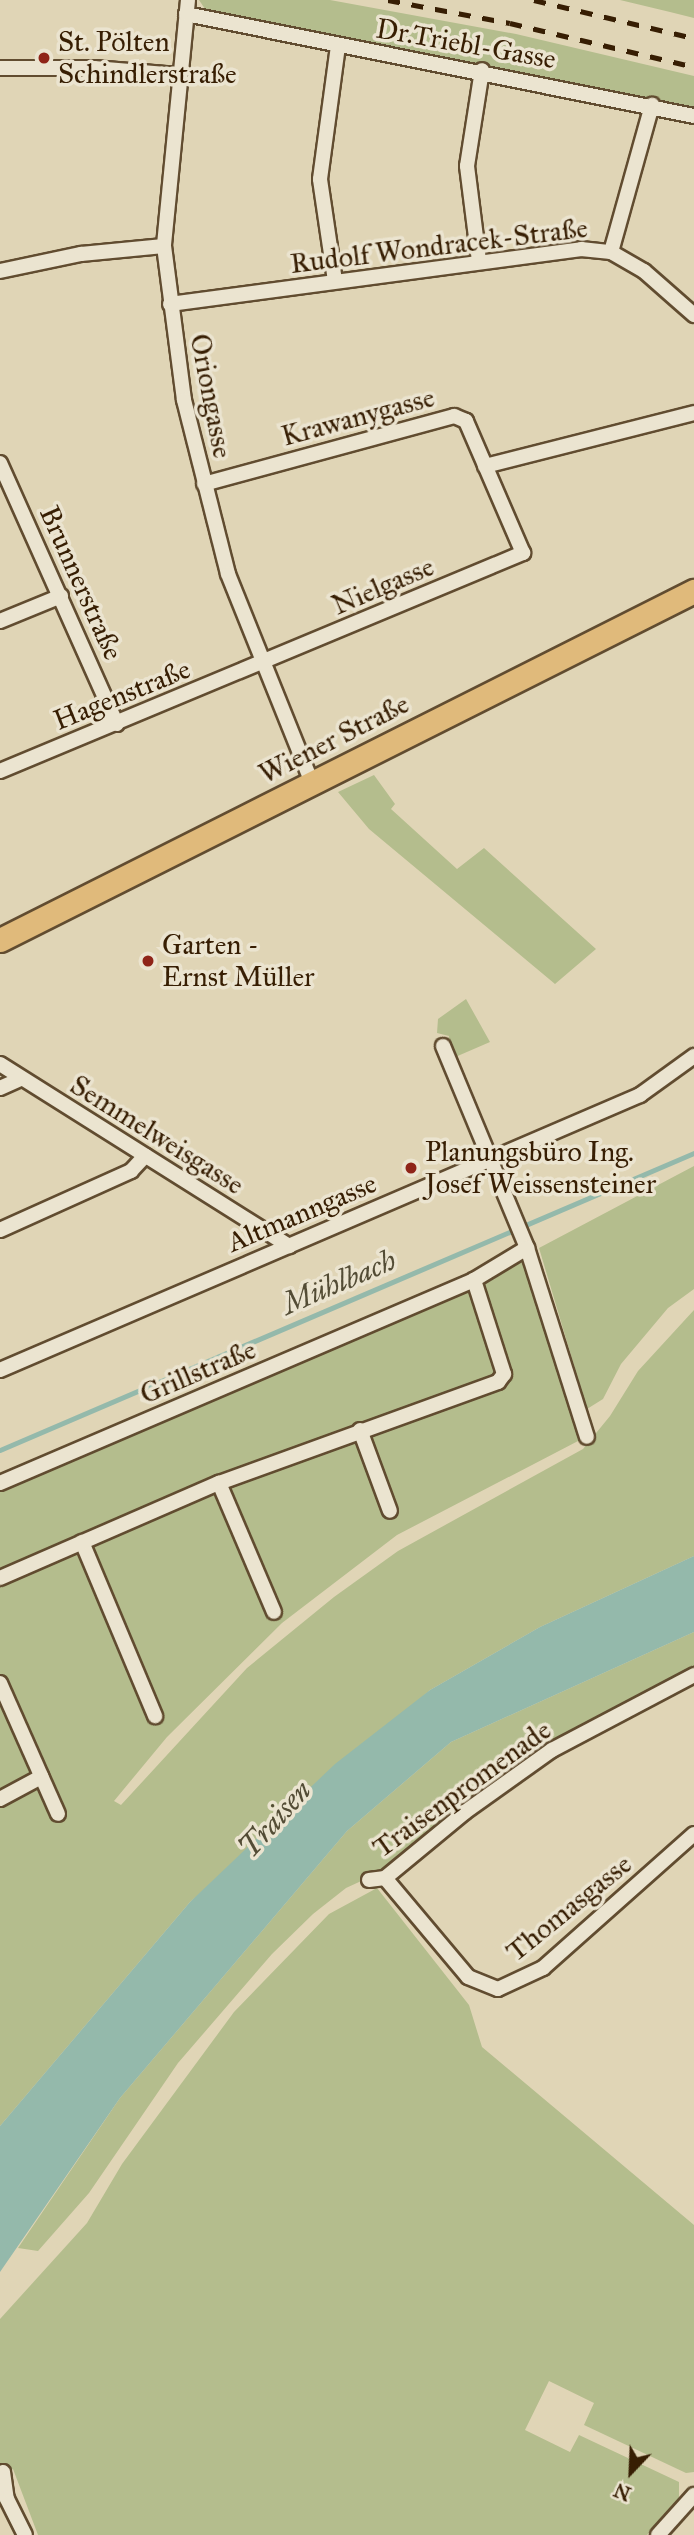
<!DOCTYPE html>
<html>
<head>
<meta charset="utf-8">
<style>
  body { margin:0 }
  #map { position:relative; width:694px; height:2535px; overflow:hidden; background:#e0d5b6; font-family:"IM FELL Great Primer",serif }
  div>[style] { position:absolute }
  .green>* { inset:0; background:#b4bd8d }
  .water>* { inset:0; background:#94b9ab }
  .stream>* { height:4.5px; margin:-2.25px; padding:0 2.25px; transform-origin:2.25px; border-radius:2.25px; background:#94b9ab }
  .roads { filter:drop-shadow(2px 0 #614c30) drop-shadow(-2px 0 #614c30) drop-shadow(0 2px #614c30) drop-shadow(0 -2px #614c30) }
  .minor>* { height:14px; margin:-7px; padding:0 7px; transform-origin:7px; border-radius:7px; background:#ebe4d0 }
  .primary>* { height:23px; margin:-11.5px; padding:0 11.5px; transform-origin:11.5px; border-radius:11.5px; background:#e0ba7b }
  .rail>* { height:4.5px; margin-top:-2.25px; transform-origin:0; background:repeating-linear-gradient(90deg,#371e03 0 12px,transparent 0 24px) }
  .dots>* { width:19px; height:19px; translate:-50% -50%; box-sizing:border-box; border:4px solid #ebe4d0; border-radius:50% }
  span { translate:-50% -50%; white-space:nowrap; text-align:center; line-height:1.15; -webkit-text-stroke:7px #ebe4d0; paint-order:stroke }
  .poi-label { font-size:28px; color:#371e03 }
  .left { translate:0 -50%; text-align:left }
  .street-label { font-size:28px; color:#371e03 }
  .water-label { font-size:30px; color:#534c35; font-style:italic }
  .north { position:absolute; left:596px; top:2437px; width:70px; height:70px; -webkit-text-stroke:5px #ebe4d0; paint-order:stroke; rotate:203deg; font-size:19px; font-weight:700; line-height:28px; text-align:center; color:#371e03 }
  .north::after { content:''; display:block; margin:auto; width:24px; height:32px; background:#371e03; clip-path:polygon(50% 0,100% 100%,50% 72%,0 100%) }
</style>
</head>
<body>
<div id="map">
  <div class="green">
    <i style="clip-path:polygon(199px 0,330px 0,516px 34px,694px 76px,694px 109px,207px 12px)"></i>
    <i style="clip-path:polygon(620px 0,694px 0,694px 18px,670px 12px)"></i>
    <i style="clip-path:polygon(374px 775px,395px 804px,391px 809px,457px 869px,484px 848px,596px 949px,555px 984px,369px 829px,338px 792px)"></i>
    <i style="clip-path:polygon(466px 999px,490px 1042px,453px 1058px,447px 1047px,449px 1036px,437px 1033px,438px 1019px)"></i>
    <i style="clip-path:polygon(694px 1166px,694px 1289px,668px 1308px,621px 1364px,603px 1399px,587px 1409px,539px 1248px)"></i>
    <i style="clip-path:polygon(529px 1241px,580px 1440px,397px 1535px,282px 1623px,167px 1737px,114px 1801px,121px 1805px,247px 1668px,334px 1597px,398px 1551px,583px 1449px,610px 1416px,638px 1371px,694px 1310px,694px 1556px,540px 1627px,430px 1690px,190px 1902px,0 2126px,0 1473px,474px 1274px)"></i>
    <i style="clip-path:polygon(694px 1632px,694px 1669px,540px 1752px,383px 1871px,346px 1888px,313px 1914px,272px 1954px,178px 2063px,89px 2193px,38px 2251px,18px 2248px,120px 2098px,347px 1831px,451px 1742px)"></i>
    <i style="clip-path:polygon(377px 1888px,469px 2005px,482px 2047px,694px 2225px,694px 2472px,686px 2473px,584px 2425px,594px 2403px,549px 2381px,525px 2430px,570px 2452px,579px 2435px,679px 2482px,679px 2500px,647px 2535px,38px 2535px,13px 2469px,0 2477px,0 2319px,87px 2223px,122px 2164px,234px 2012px,329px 1914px)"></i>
  </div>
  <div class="water">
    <i style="clip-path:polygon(694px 1556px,694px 1632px,451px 1742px,347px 1831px,120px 2098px,0 2272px,0 2126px,190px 1902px,335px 1764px,430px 1690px,540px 1627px)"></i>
  </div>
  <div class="stream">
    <i style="left:0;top:1450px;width:755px;rotate:-23.17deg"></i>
  </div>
  <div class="roads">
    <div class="minor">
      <i style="left:188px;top:0;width:247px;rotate:95.6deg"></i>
      <i style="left:164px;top:246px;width:155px;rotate:82.6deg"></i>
      <i style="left:184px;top:400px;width:179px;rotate:75.8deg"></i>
      <i style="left:228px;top:574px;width:225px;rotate:68.1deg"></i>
      <i style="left:186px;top:14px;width:518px;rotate:11.35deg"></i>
      <i style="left:0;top:68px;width:94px"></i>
      <i style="left:94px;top:68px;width:84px;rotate:4.8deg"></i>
      <i style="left:611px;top:252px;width:153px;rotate:-74.4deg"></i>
      <i style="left:479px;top:261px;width:96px;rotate:-97.2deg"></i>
      <i style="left:467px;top:166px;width:97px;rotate:-81.1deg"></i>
      <i style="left:0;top:271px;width:83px;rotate:-11.9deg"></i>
      <i style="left:81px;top:254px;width:83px;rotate:-5.5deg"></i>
      <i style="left:335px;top:281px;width:103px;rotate:-98.4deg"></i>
      <i style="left:320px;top:179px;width:135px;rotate:-82.3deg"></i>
      <i style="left:170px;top:304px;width:415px;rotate:-7.6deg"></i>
      <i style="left:581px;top:249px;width:30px;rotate:6deg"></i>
      <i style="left:611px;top:252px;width:38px;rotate:30deg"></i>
      <i style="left:644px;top:271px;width:67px;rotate:41.3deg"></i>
      <i style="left:0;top:463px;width:286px;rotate:65.9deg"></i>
      <i style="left:485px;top:466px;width:216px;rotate:-14.2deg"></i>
      <i style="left:0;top:621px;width:66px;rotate:-22.3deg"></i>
      <i style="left:0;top:771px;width:567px;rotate:-22.63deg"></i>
      <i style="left:523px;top:553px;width:144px;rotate:-113.4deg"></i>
      <i style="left:466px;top:421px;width:13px;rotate:-157deg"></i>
      <i style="left:454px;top:416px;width:259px;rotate:164.8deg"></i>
      <i style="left:443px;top:1046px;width:219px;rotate:67.4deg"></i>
      <i style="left:527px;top:1248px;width:198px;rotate:72.4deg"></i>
      <i style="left:0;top:1064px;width:342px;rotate:32.2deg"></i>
      <i style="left:0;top:1088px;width:22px;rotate:-24deg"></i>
      <i style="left:0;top:1230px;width:144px;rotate:-24.2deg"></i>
      <i style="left:131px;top:1171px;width:21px;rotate:-47deg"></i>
      <i style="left:0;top:1370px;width:697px;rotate:-23.25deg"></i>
      <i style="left:640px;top:1095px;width:67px;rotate:-35.8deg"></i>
      <i style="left:360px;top:1430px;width:86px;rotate:69.7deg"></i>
      <i style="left:0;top:1483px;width:516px;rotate:-23.18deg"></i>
      <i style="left:474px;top:1280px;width:62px;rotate:-31.1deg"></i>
      <i style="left:219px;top:1483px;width:140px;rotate:66.9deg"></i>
      <i style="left:82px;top:1542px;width:189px;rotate:67.2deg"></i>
      <i style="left:0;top:1578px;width:239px;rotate:-23.5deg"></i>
      <i style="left:219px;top:1483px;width:297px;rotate:-19.9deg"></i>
      <i style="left:498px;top:1382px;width:10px;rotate:-53deg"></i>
      <i style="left:504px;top:1374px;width:99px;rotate:-107.7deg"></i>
      <i style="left:0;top:1683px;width:143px;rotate:66.1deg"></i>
      <i style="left:0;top:1799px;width:47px;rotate:-28.2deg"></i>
      <i style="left:385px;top:1878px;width:129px;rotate:50deg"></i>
      <i style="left:468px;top:1977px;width:32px;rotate:22deg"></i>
      <i style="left:498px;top:1989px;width:50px;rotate:-25deg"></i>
      <i style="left:543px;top:1968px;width:202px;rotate:-41.6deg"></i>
      <i style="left:369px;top:1880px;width:16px;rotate:-7deg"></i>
      <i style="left:385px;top:1878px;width:104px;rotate:-39.5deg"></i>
      <i style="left:465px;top:1812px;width:107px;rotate:-35.5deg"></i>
      <i style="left:552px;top:1750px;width:161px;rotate:-27.8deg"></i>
      <i style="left:3px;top:2472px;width:27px;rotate:82deg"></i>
      <i style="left:7px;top:2499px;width:40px;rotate:63.4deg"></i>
      <i style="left:658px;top:2535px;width:54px;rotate:-48deg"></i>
    </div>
    <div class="primary">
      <i style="left:0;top:940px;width:777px;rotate:-26.7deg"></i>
    </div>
  </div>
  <div class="rail">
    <i style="left:388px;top:0;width:124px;rotate:10.7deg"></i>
    <i style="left:510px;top:23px;width:189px;rotate:13.4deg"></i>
    <i style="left:534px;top:0;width:164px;rotate:13.4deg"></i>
  </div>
  <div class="dots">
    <i style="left:44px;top:58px;background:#8f2418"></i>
    <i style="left:148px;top:961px;background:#8f2418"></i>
    <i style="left:411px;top:1168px;background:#8f2418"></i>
  </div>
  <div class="poi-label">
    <span class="left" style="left:58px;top:58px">St. Pölten<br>Schindlerstraße</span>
    <span class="left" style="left:162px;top:961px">Garten -<br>Ernst Müller</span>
    <span class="left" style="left:425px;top:1168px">Planungsbüro Ing.<br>Josef Weissensteiner</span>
  </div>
  <div class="street-label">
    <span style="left:466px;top:44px;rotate:10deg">Dr.Triebl-Gasse</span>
    <span style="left:439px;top:246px;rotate:-7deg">Rudolf Wondracek-Straße</span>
    <span style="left:211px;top:396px;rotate:79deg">Oriongasse</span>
    <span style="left:358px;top:417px;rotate:-15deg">Krawanygasse</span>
    <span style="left:81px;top:583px;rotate:66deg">Brunnerstraße</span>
    <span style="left:383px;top:586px;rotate:-23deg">Nielgasse</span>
    <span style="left:122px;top:695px;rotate:-22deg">Hagenstraße</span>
    <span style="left:334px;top:739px;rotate:-27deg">Wiener Straße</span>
    <span style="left:157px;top:1135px;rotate:32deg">Semmelweisgasse</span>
    <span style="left:302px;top:1213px;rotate:-23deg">Altmanngasse</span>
    <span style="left:198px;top:1372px;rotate:-23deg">Grillstraße</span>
    <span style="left:462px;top:1789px;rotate:-36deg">Traisenpromenade</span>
    <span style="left:569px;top:1908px;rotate:-39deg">Thomasgasse</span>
  </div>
  <div class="water-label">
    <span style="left:339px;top:1282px;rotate:-23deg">Mühlbach</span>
    <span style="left:275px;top:1819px;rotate:-48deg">Traisen</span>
  </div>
  <div class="north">N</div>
</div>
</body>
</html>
